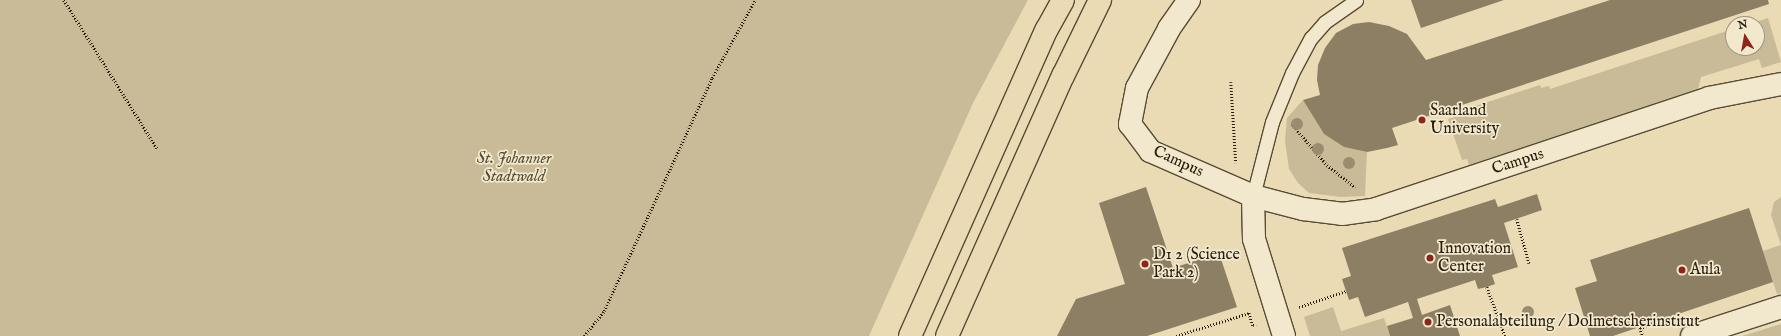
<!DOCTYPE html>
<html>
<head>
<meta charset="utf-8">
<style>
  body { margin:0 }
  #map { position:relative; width:1781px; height:336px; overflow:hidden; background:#eadbb4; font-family:"IM FELL English",serif }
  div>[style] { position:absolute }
  .green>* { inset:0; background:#c9bb97 }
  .building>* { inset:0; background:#8d7f63 }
  .path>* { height:2.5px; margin-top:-1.25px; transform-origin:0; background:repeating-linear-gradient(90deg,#281c0b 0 1px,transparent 0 3px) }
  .roads { filter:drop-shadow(1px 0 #584c35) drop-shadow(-1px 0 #584c35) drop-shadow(0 1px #584c35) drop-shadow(0 -1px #584c35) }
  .lane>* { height:13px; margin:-6.5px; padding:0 6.5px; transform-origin:6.5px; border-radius:6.5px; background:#f1e8ce }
  .street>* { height:22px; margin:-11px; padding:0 11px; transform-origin:11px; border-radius:11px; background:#f1e8ce }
  .secondary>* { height:22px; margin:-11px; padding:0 11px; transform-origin:11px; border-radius:11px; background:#f1e8ce }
  .highway>* { height:22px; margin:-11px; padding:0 11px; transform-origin:11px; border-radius:11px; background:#eadbb4 }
  .trees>* { width:12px; height:12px; margin:-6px; border-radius:50%; background:#9a8c6e }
  .dots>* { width:11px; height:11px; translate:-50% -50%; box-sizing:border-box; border:2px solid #f1e8ce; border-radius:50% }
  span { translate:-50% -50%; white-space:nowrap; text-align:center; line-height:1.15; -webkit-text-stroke:3.5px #f1e8ce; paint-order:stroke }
  .poi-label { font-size:16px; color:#281c0b }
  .left { translate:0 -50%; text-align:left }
  .park-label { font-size:16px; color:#584c35; font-style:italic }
  .street-label { font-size:16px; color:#281c0b }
  .north { position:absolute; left:1725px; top:16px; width:40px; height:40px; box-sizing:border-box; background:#f1e8ce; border:1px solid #a19680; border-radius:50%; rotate:349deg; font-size:11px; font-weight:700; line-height:16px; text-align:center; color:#281c0b }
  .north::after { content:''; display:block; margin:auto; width:14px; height:18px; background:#8f2418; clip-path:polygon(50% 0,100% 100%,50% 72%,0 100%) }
</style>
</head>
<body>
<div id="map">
  <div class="green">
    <i style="clip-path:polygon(0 0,1028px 0,973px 103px,869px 336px,0 336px)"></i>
    <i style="clip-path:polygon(1768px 18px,1781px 62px,1762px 68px,1759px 59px,1701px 77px,1698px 90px,1469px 165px,1467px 159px,1462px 160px,1448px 119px,1455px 117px,1454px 113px,1540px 85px,1541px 88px,1549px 86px,1550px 89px,1733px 29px,1733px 48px,1757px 48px,1757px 24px,1750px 24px)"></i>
    <i style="clip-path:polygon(1303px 100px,1324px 134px,1344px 147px,1367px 152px,1365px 196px,1341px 197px,1309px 193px,1298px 183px,1289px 169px,1285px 141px,1287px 118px)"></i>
    <i style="clip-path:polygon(1781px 197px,1781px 293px,1777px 294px,1763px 251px,1781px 245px,1771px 215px,1774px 202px)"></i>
    <i style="clip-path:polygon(1333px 307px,1341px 331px,1384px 318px,1390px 336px,1310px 336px,1304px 317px)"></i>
    <i style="clip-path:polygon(1781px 324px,1781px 336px,1742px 336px)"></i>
  </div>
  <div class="building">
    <i style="clip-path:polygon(1411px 0,1504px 0,1421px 28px)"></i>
    <i style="clip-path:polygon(1610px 0,1768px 0,1769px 4px,1392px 128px,1398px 145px,1387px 148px,1367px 152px,1344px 147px,1324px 134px,1303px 100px,1320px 95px,1317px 80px,1318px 65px,1325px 48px,1336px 33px,1353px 24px,1369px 22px,1389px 26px,1407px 34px,1426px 60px)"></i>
    <i style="clip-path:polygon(1146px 187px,1173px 268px,1219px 253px,1237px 307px,1147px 336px,1057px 336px,1076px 299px,1125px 284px,1099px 203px)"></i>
    <i style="clip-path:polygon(1537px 194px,1542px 210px,1504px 223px,1518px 267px,1492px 275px,1495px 284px,1487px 287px,1478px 289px,1475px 280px,1417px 299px,1422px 315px,1450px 305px,1460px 336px,1390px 336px,1387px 326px,1413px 318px,1408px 302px,1365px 317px,1358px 297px,1349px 300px,1342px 279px,1351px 276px,1342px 248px,1495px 199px,1498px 207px)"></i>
    <i style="clip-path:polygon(1749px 208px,1773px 282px,1613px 336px,1590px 336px,1575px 288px,1597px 281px,1590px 260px)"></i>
  </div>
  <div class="path">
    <i style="left:64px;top:0;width:175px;rotate:57.9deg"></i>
    <i style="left:1231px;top:82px;width:81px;rotate:86.5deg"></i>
    <i style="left:1292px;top:124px;width:54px;rotate:49.5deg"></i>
    <i style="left:1327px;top:165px;width:36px;rotate:38deg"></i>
    <i style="left:1517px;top:219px;width:46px;rotate:74.7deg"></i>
    <i style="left:1487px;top:287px;width:52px;rotate:69.8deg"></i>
    <i style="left:1299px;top:307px;width:50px;rotate:-18.8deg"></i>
    <i style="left:1639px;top:325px;width:12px;rotate:70deg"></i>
    <i style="left:1640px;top:328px;width:40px;rotate:-18deg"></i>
    <i style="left:584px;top:336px;width:32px;rotate:-51deg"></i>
    <i style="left:604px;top:311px;width:257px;rotate:-65.1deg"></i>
    <i style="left:712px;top:78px;width:89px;rotate:-61.1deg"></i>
    <i style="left:1176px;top:336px;width:77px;rotate:-17.5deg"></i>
    <i style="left:1249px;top:313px;width:13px;rotate:72deg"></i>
    <i style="left:1253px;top:325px;width:3px;rotate:-18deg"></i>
  </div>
  <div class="roads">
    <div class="lane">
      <i style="left:1253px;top:196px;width:76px;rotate:-75.6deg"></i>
      <i style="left:1272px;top:122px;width:53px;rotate:-67.8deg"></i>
      <i style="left:1292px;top:73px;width:40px;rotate:-62deg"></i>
      <i style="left:1311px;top:38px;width:21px;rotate:-49deg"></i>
      <i style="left:1325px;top:22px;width:38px;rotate:-35deg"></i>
    </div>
    <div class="street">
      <i style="left:1692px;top:336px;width:94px;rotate:-18deg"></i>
    </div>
    <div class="secondary">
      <i style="left:1189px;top:0;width:35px;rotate:125deg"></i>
      <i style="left:1169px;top:29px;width:67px;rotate:118.5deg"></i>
      <i style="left:1137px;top:88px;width:37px;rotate:101deg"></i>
      <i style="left:1130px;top:124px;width:34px;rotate:53deg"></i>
      <i style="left:1150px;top:151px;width:112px;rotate:23.6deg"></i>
      <i style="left:1253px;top:196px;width:52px;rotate:14.6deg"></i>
      <i style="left:1303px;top:209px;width:39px;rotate:7deg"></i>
      <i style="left:1342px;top:214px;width:34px;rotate:-8deg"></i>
      <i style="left:1376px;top:209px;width:351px;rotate:-18.4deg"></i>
      <i style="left:1709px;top:98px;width:73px;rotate:-11deg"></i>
      <i style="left:1253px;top:196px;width:43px;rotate:88.7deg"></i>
      <i style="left:1254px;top:239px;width:102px;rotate:72.8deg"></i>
    </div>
    <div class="highway">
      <i style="left:910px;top:336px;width:336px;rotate:-66deg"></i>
      <i style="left:1047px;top:29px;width:33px;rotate:-61deg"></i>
      <i style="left:947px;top:336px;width:285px;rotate:-66deg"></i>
      <i style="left:1063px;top:76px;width:85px;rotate:-64deg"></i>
    </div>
  </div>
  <div class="trees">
    <i style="left:1297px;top:124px"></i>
    <i style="left:1318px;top:149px"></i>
    <i style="left:1349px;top:163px"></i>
    <i style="left:1528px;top:312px"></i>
  </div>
  <div class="dots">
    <i style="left:1422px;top:120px;background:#8f2418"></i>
    <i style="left:1430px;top:258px;background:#8f2418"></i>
    <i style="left:1145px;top:264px;background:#8f2418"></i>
    <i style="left:1682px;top:270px;background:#8f2418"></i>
    <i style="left:1428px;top:322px;background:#8f2418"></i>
  </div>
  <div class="poi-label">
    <span class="left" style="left:1430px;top:120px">Saarland<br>University</span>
    <span class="left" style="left:1438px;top:258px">Innovation<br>Center</span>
    <span class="left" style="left:1153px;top:264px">D1 2 (Science<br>Park 2)</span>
    <span class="left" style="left:1690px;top:270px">Aula</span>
    <span class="left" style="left:1436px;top:322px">Personalabteilung / Dolmetscherinstitut</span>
  </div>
  <div class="park-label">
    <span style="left:514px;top:168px">St. Johanner<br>Stadtwald</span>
  </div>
  <div class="street-label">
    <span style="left:1178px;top:162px;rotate:25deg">Campus</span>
    <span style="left:1518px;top:162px;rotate:-18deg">Campus</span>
  </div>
  <div class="north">N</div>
</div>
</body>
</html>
